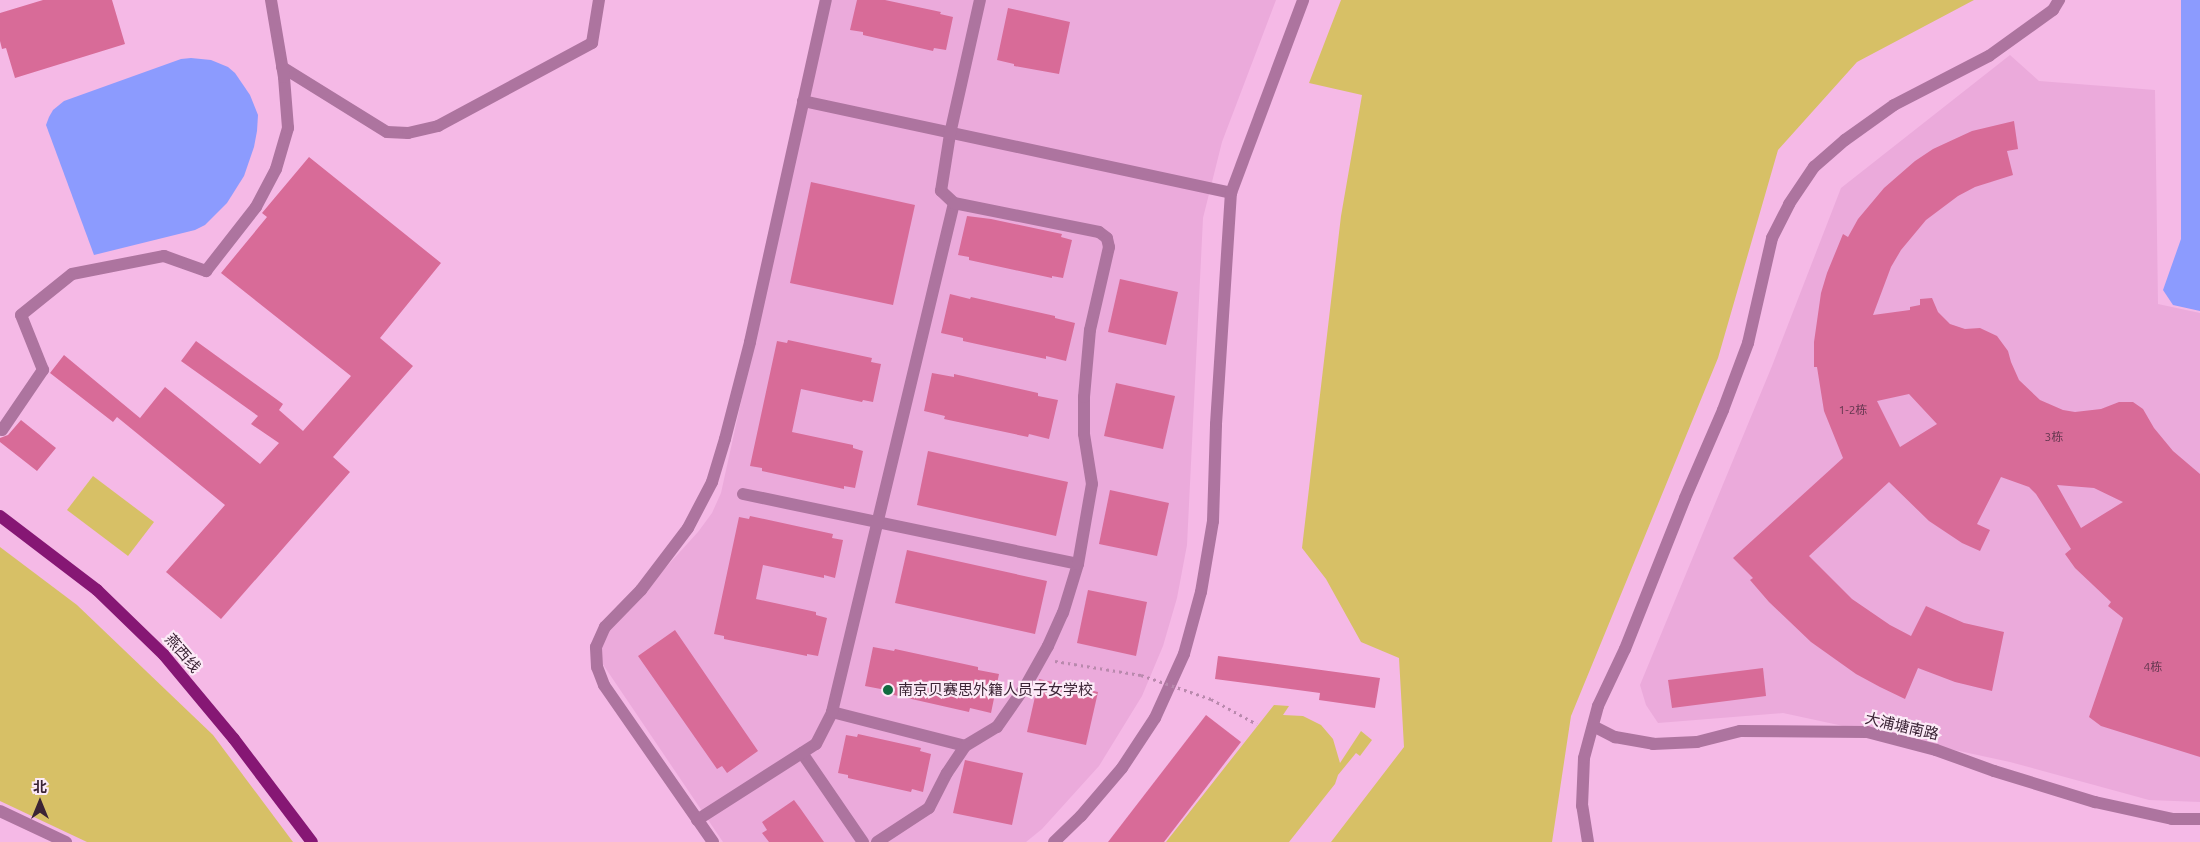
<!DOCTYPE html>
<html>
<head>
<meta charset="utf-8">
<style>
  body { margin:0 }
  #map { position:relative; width:2200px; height:842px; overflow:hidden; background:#f5b9e6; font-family:Ubuntu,"Noto Sans SC",sans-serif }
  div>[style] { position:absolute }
  .built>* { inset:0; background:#ebaadb }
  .green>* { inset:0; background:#d7c066 }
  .water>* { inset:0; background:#8c9bfe }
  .building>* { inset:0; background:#d86b98 }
  .path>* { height:3px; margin-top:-1.5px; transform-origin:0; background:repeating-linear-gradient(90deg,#b989ad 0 2.5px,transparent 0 6.5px) }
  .minor>* { height:12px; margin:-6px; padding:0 6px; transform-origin:6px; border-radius:6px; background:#ad749f }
  .major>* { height:12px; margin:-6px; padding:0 6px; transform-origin:6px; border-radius:6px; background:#861774 }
  .path-bridge>* { height:3px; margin-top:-1.5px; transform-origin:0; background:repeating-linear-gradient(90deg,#b989ad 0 2.5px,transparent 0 6.5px) }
  .dots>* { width:14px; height:14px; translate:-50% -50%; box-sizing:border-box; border:2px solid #fceaf7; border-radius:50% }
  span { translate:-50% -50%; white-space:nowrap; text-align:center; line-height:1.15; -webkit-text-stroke:4.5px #fceaf7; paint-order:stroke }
  .number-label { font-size:12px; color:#62364e }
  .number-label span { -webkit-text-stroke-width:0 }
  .street-label { font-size:15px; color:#3b2435 }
  .poi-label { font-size:15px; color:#3b2435 }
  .left { translate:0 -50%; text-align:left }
  .north { position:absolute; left:15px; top:777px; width:50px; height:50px; -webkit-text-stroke:4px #fceaf7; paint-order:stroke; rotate:0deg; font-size:14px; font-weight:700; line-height:20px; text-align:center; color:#3b2435 }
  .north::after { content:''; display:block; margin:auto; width:18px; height:22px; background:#3b2435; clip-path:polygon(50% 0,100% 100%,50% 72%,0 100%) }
</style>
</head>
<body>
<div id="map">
  <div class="built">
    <i style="clip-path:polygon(829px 0,1276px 0,1222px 142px,1203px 218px,1187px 545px,1177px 598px,1163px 646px,1142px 696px,1099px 766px,1042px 829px,1026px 842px,723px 842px,602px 663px,600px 648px,609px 630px,698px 532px,712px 513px,721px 493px)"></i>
    <i style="clip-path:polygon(2010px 55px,2039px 81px,2155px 90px,2158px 304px,2200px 313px,2200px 802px,2149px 800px,2010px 762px,1783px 713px,1658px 723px,1646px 705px,1640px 685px,1772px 366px,1841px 188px)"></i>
  </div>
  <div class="green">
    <i style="clip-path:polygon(1341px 0,1974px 0,1857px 62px,1778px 150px,1718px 358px,1571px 716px,1552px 842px,1331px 842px,1404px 747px,1399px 658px,1361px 642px,1326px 579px,1302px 548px,1341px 216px,1362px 95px,1309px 83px)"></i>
    <i style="clip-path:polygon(93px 476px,154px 522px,128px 556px,67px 510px)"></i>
    <i style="clip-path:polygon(0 547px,77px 605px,213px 735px,293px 842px,87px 842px,0 801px)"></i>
    <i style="clip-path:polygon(1274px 705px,1289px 706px,1283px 715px,1303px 716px,1321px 725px,1333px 739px,1340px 763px,1361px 731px,1372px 740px,1360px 756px,1356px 753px,1338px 775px,1335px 784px,1289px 842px,1166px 842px)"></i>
  </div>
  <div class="water">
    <i style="clip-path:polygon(2181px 0,2200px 0,2200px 311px,2173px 305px,2163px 290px,2181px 239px)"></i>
    <i style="clip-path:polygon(191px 58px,211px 60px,228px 67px,235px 73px,250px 95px,258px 115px,257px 131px,254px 147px,244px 176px,227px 203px,205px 225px,195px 230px,94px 255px,46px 125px,49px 117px,53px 110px,64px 101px,181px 59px)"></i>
  </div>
  <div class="building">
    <i style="clip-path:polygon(43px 0,112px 0,125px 44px,15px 78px,6px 48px,2px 49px,0 41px,0 13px)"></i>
    <i style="clip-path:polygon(857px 0,885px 0,941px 12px,940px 14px,953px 17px,946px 50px,934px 48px,933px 51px,863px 35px,863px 32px,850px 30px)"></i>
    <i style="clip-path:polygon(1008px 8px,1070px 22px,1059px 74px,1014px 66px,1014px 64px,997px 60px)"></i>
    <i style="clip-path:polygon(evenodd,2014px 121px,2018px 149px,2007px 151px,2013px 175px,1975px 187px,1958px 196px,1926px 220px,1901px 250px,1891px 267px,1873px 315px,1910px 310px,1910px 307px,1920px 305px,1920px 299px,1932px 298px,1938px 312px,1950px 324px,1965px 329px,1980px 328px,1997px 336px,2008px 351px,2011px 362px,2019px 380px,2040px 400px,2063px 410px,2075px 412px,2101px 409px,2119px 402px,2133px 402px,2143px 409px,2154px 428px,2173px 451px,2200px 474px,2200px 757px,2101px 726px,2089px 717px,2123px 618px,2108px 606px,2111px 602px,2075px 568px,2065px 554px,2071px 549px,2036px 494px,2029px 487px,2001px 477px,1977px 524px,1990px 530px,1980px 551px,1962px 543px,1929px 521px,1889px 482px,1809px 556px,1852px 599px,1890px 625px,1911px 636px,1926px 606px,1964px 623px,2004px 632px,1992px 691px,1955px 682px,1918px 668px,1905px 699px,1880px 687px,1856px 674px,1811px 642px,1769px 602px,1750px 580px,1753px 578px,1733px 558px,1843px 458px,1824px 411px,1817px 367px,1814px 367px,1814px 342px,1821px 293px,1827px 273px,1843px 234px,1848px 237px,1858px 219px,1884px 188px,1915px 161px,1933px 149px,1972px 131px,2014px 121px,1909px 394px,1937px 424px,1900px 447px,1877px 401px,1909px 394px,2014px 121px,2057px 485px,2094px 488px,2123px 502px,2081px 528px,2057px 485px)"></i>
    <i style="clip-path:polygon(309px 157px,441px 263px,380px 338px,413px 366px,333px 457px,350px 472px,221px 619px,166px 572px,225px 505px,117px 417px,113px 422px,50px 373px,64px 355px,140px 418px,165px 387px,260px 464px,279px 443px,251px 424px,258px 416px,181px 361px,196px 341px,283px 404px,279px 410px,303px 431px,351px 376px,221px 273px,267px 217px,262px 213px)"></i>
    <i style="clip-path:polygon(811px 182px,915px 205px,893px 305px,790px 283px)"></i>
    <i style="clip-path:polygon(967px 216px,991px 219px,1062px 234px,1061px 237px,1072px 240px,1063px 278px,1052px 276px,1052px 278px,969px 260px,969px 257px,958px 255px)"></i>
    <i style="clip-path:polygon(1120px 279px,1178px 292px,1166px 345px,1108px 332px)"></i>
    <i style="clip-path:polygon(950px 294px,970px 299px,971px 297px,1055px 316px,1055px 318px,1075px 323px,1066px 361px,1046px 356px,1046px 359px,963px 341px,963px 338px,941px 333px)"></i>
    <i style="clip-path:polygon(788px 340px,872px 358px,871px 362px,881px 364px,873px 402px,863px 400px,862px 402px,801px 389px,792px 432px,853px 445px,853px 448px,863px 451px,855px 488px,844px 486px,844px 489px,762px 471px,762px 468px,750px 466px,777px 341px,787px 343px)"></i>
    <i style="clip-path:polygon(932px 373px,954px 377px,954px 374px,1038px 393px,1038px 396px,1058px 400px,1049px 439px,1029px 434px,1028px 437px,944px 419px,945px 416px,924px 411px)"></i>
    <i style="clip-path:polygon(1116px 383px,1175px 396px,1163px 449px,1104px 436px)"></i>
    <i style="clip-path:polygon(21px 420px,56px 448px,37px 471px,0 442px,0 438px,8px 435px)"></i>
    <i style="clip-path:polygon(928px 451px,1068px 482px,1056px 536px,917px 505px)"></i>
    <i style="clip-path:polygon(1110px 490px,1169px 503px,1157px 556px,1099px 544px)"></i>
    <i style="clip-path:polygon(750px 516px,833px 534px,832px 538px,843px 540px,835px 578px,824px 575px,824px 578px,763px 565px,756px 599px,816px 612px,816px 615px,827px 618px,818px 656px,807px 654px,807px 656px,724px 639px,724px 636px,714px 634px,739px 517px,749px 519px)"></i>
    <i style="clip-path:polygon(907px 550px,1047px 581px,1035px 634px,895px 603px)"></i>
    <i style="clip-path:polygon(1088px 590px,1147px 602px,1136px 656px,1077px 643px)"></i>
    <i style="clip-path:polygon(675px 630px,758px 751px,727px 773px,722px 766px,717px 769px,638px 656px)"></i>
    <i style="clip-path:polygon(873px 647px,894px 651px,895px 649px,978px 667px,978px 670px,999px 674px,991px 713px,970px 708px,969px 712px,885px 693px,886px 690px,865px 686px)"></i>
    <i style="clip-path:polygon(1218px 656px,1380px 678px,1375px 708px,1319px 700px,1320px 693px,1215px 679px)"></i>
    <i style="clip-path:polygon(1763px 668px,1766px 696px,1672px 708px,1668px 680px)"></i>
    <i style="clip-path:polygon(1039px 679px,1098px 692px,1086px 745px,1027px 732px)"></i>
    <i style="clip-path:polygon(1206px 715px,1241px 742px,1164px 842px,1108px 842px)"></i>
    <i style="clip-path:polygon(858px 734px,921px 748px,920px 751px,931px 754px,923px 792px,912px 789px,911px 792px,848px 778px,848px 775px,838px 773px,846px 735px,857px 737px)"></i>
    <i style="clip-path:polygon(965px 760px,1023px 773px,1012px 825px,953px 813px)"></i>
    <i style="clip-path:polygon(794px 800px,800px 808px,824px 842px,769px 842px,762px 833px,767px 830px,762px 822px)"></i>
  </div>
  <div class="path">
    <i style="left:1055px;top:661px;width:87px;rotate:9.2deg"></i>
    <i style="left:1211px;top:699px;width:52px;rotate:28.5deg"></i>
  </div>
  <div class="minor">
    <i style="left:282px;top:67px;width:123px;rotate:31.8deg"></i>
    <i style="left:387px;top:132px;width:21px;rotate:3deg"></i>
    <i style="left:408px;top:133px;width:31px;rotate:-13deg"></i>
    <i style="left:438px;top:126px;width:175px;rotate:-28.3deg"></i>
    <i style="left:592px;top:43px;width:44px;rotate:-80.8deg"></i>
    <i style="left:803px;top:101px;width:438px;rotate:12.1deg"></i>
    <i style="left:2px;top:430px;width:73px;rotate:-55.7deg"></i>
    <i style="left:43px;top:370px;width:59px;rotate:-111.8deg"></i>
    <i style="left:21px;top:315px;width:65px;rotate:-38.8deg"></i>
    <i style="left:72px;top:274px;width:94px;rotate:-11.1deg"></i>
    <i style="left:164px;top:256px;width:45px;rotate:19.7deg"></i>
    <i style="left:206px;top:271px;width:81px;rotate:-52deg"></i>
    <i style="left:256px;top:207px;width:43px;rotate:-62.2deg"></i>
    <i style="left:276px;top:169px;width:43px;rotate:-73.7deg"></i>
    <i style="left:288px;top:128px;width:51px;rotate:-94.5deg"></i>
    <i style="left:284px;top:77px;width:78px;rotate:-99.6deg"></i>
    <i style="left:743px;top:494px;width:342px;rotate:11.8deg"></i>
    <i style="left:832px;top:712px;width:137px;rotate:14.3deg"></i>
    <i style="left:1593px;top:726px;width:25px;rotate:27deg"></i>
    <i style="left:1615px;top:737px;width:39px;rotate:10deg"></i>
    <i style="left:1653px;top:744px;width:44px;rotate:-2.6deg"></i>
    <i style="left:1697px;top:742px;width:44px;rotate:-14.3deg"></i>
    <i style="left:1740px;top:731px;width:127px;rotate:0.5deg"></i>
    <i style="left:1867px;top:732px;width:71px;rotate:14.6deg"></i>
    <i style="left:1936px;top:750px;width:62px;rotate:19.9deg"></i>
    <i style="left:1994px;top:771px;width:106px;rotate:17.1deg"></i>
    <i style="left:2095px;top:802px;width:79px;rotate:12.4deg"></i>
    <i style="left:2172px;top:819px;width:28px"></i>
    <i style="left:802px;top:753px;width:108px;rotate:55.6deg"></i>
    <i style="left:0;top:811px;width:73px;rotate:25.2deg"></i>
    <i style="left:697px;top:820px;width:141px;rotate:-32.6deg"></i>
    <i style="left:816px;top:744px;width:36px;rotate:-63deg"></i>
    <i style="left:832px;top:712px;width:523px;rotate:-76.52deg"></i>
    <i style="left:954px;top:203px;width:18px;rotate:-137deg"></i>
    <i style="left:941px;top:191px;width:58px;rotate:-81deg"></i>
    <i style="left:950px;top:134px;width:137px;rotate:-77.4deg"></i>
    <i style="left:713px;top:842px;width:191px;rotate:-124.8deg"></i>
    <i style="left:604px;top:685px;width:19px;rotate:-111deg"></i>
    <i style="left:597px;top:667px;width:20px;rotate:-93deg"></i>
    <i style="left:596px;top:647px;width:22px;rotate:-66deg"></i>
    <i style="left:605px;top:627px;width:52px;rotate:-45.8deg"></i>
    <i style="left:641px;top:590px;width:78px;rotate:-52.8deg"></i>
    <i style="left:688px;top:528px;width:52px;rotate:-62.4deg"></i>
    <i style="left:712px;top:482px;width:45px;rotate:-73.2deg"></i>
    <i style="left:725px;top:439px;width:100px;rotate:-75.5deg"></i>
    <i style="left:750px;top:342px;width:350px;rotate:-77.5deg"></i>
    <i style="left:877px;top:842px;width:62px;rotate:-33.2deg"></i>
    <i style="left:929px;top:808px;width:39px;rotate:-63deg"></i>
    <i style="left:947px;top:773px;width:32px;rotate:-56deg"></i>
    <i style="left:965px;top:746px;width:37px;rotate:-31deg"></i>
    <i style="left:997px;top:727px;width:49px;rotate:-55deg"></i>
    <i style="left:1025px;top:687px;width:47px;rotate:-60.7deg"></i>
    <i style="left:1048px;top:646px;width:36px;rotate:-66deg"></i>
    <i style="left:1063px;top:613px;width:51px;rotate:-73deg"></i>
    <i style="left:1078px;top:564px;width:81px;rotate:-80.1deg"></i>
    <i style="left:1092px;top:484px;width:51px;rotate:-99.1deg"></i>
    <i style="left:1084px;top:434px;width:37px;rotate:-90deg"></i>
    <i style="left:1084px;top:397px;width:67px;rotate:-84.9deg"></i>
    <i style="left:1090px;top:330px;width:85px;rotate:-77.1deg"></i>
    <i style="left:1109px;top:247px;width:9px;rotate:-103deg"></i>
    <i style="left:1107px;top:238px;width:10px;rotate:-143deg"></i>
    <i style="left:1099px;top:232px;width:148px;rotate:-168.7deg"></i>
    <i style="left:1054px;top:842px;width:37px;rotate:-44deg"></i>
    <i style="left:1081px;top:816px;width:63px;rotate:-49.5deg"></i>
    <i style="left:1122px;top:768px;width:60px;rotate:-56.6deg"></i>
    <i style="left:1155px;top:718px;width:70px;rotate:-65.6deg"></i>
    <i style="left:1184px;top:654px;width:64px;rotate:-74.7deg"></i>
    <i style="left:1201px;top:592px;width:72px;rotate:-80.4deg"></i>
    <i style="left:1213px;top:521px;width:97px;rotate:-88.2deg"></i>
    <i style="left:1216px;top:424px;width:231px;rotate:-86.3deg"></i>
    <i style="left:1231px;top:193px;width:206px;rotate:-69.5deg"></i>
    <i style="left:1588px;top:842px;width:36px;rotate:-99deg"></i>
    <i style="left:1582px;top:806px;width:48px;rotate:-87.6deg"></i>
    <i style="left:1584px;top:758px;width:54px;rotate:-74.9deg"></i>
    <i style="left:1598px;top:706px;width:63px;rotate:-64.7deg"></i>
    <i style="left:1625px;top:649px;width:162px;rotate:-68.3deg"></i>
    <i style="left:1685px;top:498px;width:96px;rotate:-66.6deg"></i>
    <i style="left:1723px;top:410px;width:72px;rotate:-69.5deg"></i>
    <i style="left:1748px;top:343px;width:108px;rotate:-77.1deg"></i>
    <i style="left:1772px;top:238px;width:38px;rotate:-63deg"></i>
    <i style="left:1789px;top:204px;width:45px;rotate:-56deg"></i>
    <i style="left:1814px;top:167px;width:41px;rotate:-41.1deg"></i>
    <i style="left:1845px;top:140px;width:60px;rotate:-35.5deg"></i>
    <i style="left:1894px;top:105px;width:107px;rotate:-27.3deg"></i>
    <i style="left:1989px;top:56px;width:79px;rotate:-35.7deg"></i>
    <i style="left:2053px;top:10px;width:12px;rotate:-59deg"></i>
  </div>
  <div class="major">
    <i style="left:0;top:516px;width:122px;rotate:37.3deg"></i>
    <i style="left:97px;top:590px;width:93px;rotate:44.1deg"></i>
    <i style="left:164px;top:655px;width:109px;rotate:50.2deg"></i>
    <i style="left:234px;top:739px;width:129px;rotate:52.9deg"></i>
  </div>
  <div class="path-bridge">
    <i style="left:1141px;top:675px;width:74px;rotate:18.9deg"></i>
  </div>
  <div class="dots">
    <i style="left:888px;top:690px;background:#0f6b3f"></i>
  </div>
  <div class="number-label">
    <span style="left:1853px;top:410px">1-2栋</span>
    <span style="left:2054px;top:437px">3栋</span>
    <span style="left:2153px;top:667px">4栋</span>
  </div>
  <div class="street-label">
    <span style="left:183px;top:653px;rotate:49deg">燕西线</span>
    <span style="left:1902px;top:726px;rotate:13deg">大浦塘南路</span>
  </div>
  <div class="poi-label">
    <span class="left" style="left:898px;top:690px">南京贝赛思外籍人员子女学校</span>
  </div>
  <div class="north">北</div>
</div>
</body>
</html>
